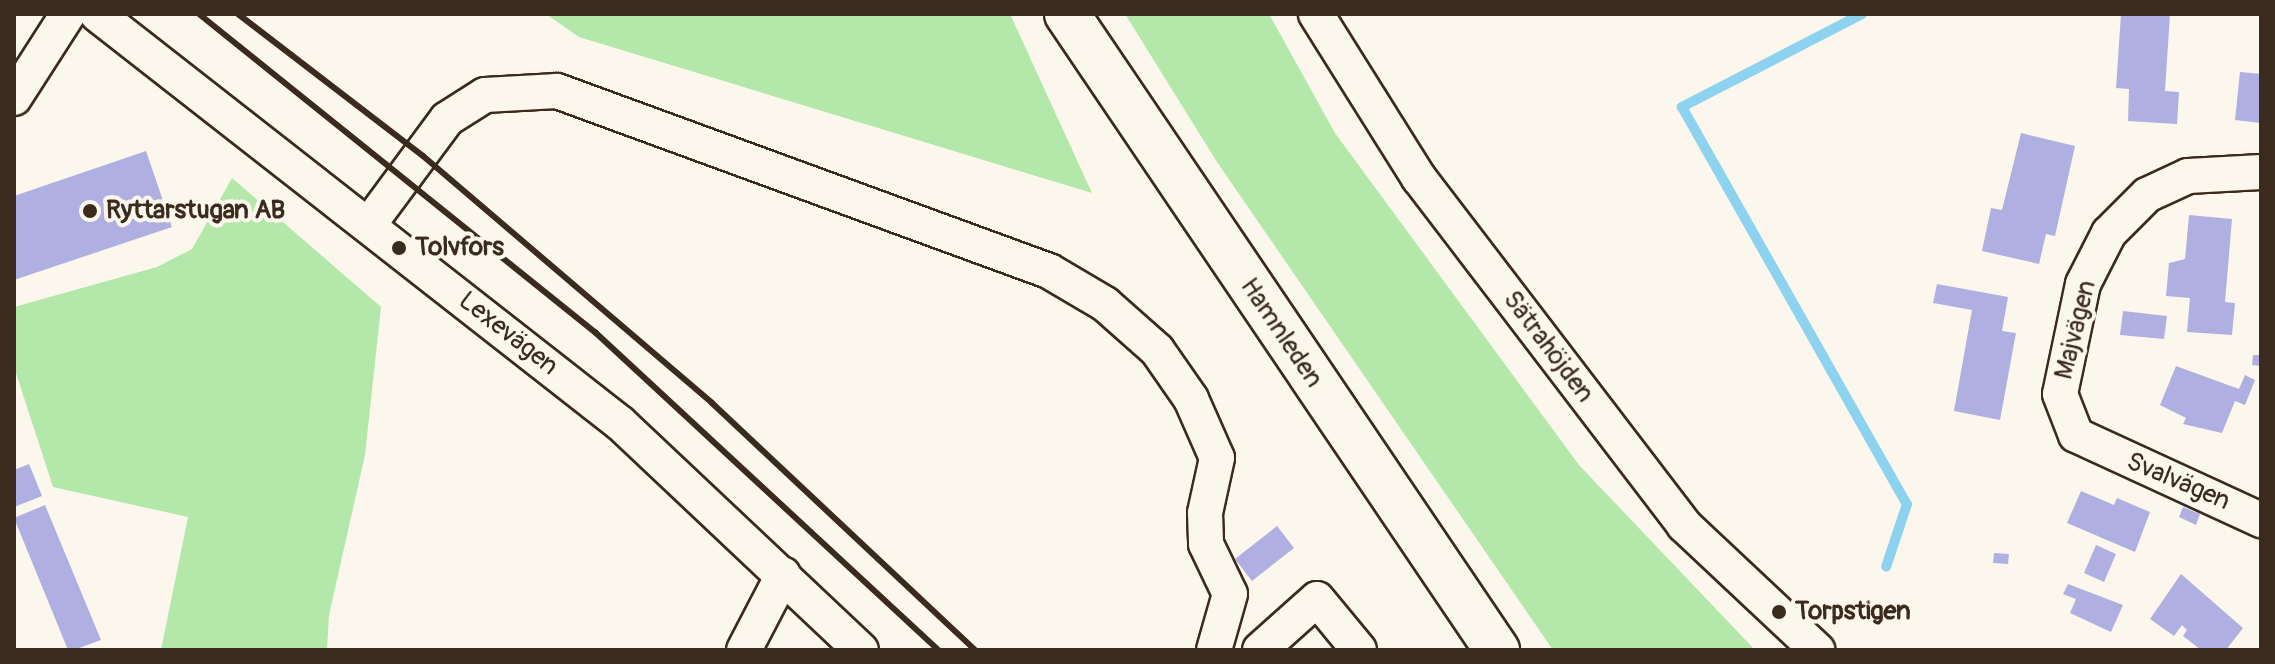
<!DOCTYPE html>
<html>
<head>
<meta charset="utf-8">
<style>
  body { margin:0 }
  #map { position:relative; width:2275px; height:664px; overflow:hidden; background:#fbf7ec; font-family:Pangolin,sans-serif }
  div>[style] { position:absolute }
  .green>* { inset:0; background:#b3e8aa }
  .stream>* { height:10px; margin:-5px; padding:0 5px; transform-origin:5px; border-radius:5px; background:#8dd2ef }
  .building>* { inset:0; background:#b0afe1 }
  .roads { filter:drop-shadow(2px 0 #3b2a1e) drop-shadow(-2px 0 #3b2a1e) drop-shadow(0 2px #3b2a1e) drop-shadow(0 -2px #3b2a1e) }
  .minor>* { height:34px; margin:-17px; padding:0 17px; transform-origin:17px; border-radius:17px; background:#fbf7ec }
  .major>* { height:44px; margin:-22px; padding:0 22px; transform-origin:22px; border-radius:22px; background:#fbf7ec }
  .rail>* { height:6px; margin:-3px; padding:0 3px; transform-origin:3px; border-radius:3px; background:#3b2a1e }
  .dots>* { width:22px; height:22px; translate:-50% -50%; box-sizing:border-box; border:4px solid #fbf7ec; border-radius:50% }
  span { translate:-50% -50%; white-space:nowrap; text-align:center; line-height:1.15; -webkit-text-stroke:8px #fbf7ec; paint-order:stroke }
  .poi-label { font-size:26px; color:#3b2a1e; font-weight:700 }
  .left { translate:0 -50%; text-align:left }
  .street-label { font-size:26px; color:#3b2a1e }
  .frame { position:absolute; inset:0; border:16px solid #3b2a1e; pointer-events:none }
</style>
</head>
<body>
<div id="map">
  <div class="green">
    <i style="clip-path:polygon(546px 14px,1010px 14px,1092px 193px,579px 37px)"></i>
    <i style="clip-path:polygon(1125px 14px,1269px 14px,1335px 133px,1579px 465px,1755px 650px,1553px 650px,1217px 162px)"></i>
    <i style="clip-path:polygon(232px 178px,381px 307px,365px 455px,329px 615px,327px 650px,161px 650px,188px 517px,53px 487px,14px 367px,14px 307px,157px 267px,192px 249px)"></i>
  </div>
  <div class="stream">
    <i style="left:1862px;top:14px;width:203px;rotate:152.7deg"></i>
    <i style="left:1682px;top:107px;width:456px;rotate:60.5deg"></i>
    <i style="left:1907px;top:504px;width:66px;rotate:108.4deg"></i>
  </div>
  <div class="building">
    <i style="clip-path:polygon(2121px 14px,2170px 14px,2165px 91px,2179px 92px,2177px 124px,2128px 121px,2129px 89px,2116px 88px)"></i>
    <i style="clip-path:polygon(2240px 72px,2261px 74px,2261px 123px,2235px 120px)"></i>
    <i style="clip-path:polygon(2021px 133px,2075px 146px,2055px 236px,2046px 234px,2039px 264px,1982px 251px,1991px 208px,2002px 210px)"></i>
    <i style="clip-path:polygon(146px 151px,172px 227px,14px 280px,14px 196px)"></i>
    <i style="clip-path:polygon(2189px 215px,2232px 219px,2225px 302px,2235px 303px,2232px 335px,2187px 332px,2190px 298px,2166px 296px,2169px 263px,2185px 259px)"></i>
    <i style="clip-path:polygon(1937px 284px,2008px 297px,2002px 331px,2016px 333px,2000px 420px,1954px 411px,1972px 310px,1933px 303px)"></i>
    <i style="clip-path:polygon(2123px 311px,2167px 316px,2164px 339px,2120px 335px)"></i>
    <i style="clip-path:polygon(2253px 355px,2261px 355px,2261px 383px,2260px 366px,2252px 365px)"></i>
    <i style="clip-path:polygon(2176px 366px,2239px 389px,2245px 375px,2255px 380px,2245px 405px,2235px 401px,2222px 433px,2183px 424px,2186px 418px,2160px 405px)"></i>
    <i style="clip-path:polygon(29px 464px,42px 496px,14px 507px,14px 470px)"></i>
    <i style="clip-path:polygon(2081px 491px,2114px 505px,2117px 498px,2150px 512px,2135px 552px,2067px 523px)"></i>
    <i style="clip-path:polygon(45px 505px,101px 640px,74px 650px,68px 650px,14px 518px)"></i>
    <i style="clip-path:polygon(2183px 507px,2200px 514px,2196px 525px,2179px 517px)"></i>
    <i style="clip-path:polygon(1277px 526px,1294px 548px,1252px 581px,1235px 559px)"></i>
    <i style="clip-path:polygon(2096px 545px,2116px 554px,2104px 582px,2084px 573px)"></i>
    <i style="clip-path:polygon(1994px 553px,2009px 554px,2008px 564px,1993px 563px)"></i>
    <i style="clip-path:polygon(2181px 574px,2243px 628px,2226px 650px,2201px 650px,2183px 636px,2187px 630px,2182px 625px,2174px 636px,2150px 619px)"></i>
    <i style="clip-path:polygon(2068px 584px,2123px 605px,2111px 632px,2070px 613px,2076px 599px,2063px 594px)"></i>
  </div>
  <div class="roads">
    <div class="minor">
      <i style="left:97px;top:14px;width:664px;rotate:38.03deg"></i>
      <i style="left:620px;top:423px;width:331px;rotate:43.3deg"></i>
      <i style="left:1316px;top:14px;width:194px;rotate:57.9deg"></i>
      <i style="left:1419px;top:178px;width:437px;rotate:52.6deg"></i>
      <i style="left:1684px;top:525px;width:183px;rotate:43.2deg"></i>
      <i style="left:14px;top:98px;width:100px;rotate:-57.3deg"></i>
      <i style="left:2261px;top:172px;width:73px;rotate:176.9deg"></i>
      <i style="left:2188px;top:176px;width:45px;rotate:155.1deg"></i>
      <i style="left:2147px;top:195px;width:54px;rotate:135deg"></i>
      <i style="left:2109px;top:233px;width:57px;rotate:117deg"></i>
      <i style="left:2083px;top:284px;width:112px;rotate:101.8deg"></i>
      <i style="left:2060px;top:394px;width:44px;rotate:68.7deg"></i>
      <i style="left:2076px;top:435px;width:204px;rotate:24.7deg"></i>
      <i style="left:370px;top:223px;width:129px;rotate:-53.5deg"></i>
      <i style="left:447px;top:119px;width:45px;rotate:-32.3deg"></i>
      <i style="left:485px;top:95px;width:72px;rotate:-3.2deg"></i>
      <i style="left:557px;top:91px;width:524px;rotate:20.1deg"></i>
      <i style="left:1049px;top:271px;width:65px;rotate:30.5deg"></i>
      <i style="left:1105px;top:304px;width:69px;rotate:41.5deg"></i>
      <i style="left:1157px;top:350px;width:60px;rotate:55.2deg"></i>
      <i style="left:1191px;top:399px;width:64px;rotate:66.2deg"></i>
      <i style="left:1217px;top:458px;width:56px;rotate:102.3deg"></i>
      <i style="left:1205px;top:513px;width:31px;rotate:88deg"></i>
      <i style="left:1206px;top:544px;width:55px;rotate:64.4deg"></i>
      <i style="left:1230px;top:594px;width:58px;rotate:105.9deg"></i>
      <i style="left:744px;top:650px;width:85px;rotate:-62.5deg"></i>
      <i style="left:1260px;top:650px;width:76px;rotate:-41.8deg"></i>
      <i style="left:1317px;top:599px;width:66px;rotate:50.5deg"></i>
    </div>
    <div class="major">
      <i style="left:1067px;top:14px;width:768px;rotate:55.94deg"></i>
    </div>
  </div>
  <div class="rail">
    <i style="left:199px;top:14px;width:509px;rotate:38.78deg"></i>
    <i style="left:596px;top:333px;width:466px;rotate:42.8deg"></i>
    <i style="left:238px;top:14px;width:233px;rotate:37.5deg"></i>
    <i style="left:423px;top:156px;width:380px;rotate:40.5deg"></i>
    <i style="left:712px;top:403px;width:361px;rotate:43.2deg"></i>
  </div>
  <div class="dots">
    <i style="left:90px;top:211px;background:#3b2a1e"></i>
    <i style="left:399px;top:248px;background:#3b2a1e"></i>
    <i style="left:1779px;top:612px;background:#3b2a1e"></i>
  </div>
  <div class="poi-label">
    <span class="left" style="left:106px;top:211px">Ryttarstugan AB</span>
    <span class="left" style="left:415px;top:248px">Tolvfors</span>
    <span class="left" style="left:1795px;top:612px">Torpstigen</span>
  </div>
  <div class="street-label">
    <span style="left:2076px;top:330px;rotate:-76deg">Majvägen</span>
    <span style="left:1281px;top:333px;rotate:56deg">Hamnleden</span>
    <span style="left:508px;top:334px;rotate:38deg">Lexevägen</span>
    <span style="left:1548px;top:347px;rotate:53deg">Sätrahöjden</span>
    <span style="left:2178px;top:482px;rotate:23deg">Svalvägen</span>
  </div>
  <div class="frame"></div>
</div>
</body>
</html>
